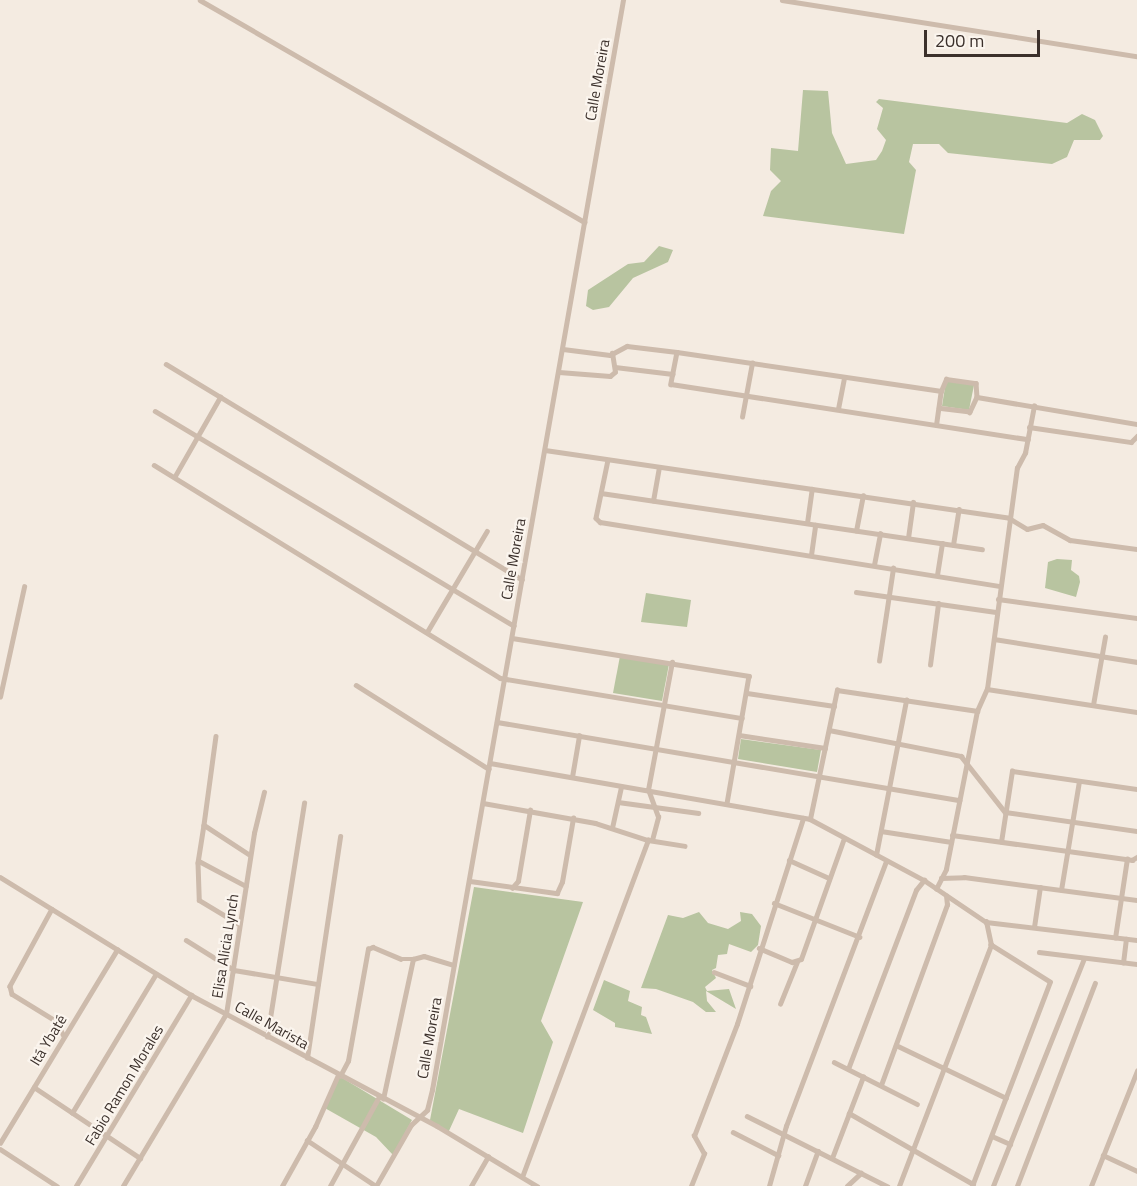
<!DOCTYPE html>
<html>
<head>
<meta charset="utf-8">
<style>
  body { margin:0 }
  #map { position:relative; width:1137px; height:1186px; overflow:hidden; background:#f4ebe1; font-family:"Titillium Web",sans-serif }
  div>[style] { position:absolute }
  .green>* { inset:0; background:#b8c4a0 }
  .minor>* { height:4.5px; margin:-2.25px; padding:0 2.25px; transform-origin:2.25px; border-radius:2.25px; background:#cdbbac }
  span { translate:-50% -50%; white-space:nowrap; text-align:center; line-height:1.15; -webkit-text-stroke:4.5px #fbf5ee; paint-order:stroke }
  .street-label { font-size:15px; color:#3b302b }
  .scale { position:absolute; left:924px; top:30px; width:116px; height:27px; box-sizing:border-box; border:3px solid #3b302b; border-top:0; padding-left:8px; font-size:18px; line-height:21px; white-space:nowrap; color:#3b302b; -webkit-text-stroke:4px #fbf5ee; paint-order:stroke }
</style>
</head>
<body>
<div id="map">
  <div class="green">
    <i style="clip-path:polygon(803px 90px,828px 91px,832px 133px,846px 164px,876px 160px,882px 151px,886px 140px,877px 129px,883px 108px,876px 102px,879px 99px,1067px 123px,1082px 114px,1095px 120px,1103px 136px,1100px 140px,1074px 140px,1067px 157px,1052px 164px,948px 153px,939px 144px,913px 144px,909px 162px,916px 170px,904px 234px,763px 216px,771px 191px,781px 181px,770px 170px,771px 148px,798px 151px)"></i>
    <i style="clip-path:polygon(659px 246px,673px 250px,668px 262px,633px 278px,609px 307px,593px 310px,586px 306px,588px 290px,628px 264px,644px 262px)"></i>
    <i style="clip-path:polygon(946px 381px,974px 385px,969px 410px,942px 406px)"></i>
    <i style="clip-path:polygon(1057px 559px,1072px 560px,1071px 570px,1079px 576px,1080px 582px,1076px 597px,1045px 588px,1048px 562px)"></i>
    <i style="clip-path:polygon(646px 593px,691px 600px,687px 627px,641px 622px)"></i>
    <i style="clip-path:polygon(620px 656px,669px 664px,662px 701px,613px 693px)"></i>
    <i style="clip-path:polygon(741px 739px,821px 750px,817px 772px,738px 759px)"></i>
    <i style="clip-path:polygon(474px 887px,583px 902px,541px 1021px,553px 1042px,523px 1133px,459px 1109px,448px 1133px,430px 1120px)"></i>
    <i style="clip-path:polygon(699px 912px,708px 923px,728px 929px,741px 921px,740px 912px,752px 914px,761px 926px,758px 945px,751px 952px,729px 944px,727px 954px,718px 955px,716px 968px,712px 970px,716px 978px,705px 987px,707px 991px,729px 989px,736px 1009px,706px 991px,707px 1001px,716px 1012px,706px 1012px,693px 1002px,656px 989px,641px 988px,668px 915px,683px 918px)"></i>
    <i style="clip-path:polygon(604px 980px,630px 991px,628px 1001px,642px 1007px,641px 1015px,646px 1017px,652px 1034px,615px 1027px,615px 1023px,593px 1010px)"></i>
    <i style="clip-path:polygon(339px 1076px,412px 1120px,393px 1155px,376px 1137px,323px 1107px)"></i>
  </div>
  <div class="minor">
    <i style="left:200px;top:0;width:444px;rotate:30deg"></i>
    <i style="left:782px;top:0;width:359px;rotate:9deg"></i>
    <i style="left:563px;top:349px;width:47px;rotate:7.3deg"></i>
    <i style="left:610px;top:355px;width:19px;rotate:-28deg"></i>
    <i style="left:627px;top:346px;width:50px;rotate:6.8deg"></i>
    <i style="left:677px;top:352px;width:267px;rotate:8.4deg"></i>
    <i style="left:677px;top:352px;width:33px;rotate:101deg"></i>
    <i style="left:671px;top:384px;width:361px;rotate:8.8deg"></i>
    <i style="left:166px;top:364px;width:416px;rotate:31.2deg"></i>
    <i style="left:615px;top:367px;width:58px;rotate:6.9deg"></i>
    <i style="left:559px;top:372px;width:51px;rotate:4.5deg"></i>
    <i style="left:610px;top:376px;width:6px;rotate:-39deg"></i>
    <i style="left:615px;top:372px;width:19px;rotate:-99deg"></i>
    <i style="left:977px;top:397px;width:162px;rotate:9.6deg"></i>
    <i style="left:838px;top:409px;width:32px;rotate:-79deg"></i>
    <i style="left:155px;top:411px;width:418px;rotate:30.9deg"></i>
    <i style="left:742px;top:417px;width:55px;rotate:-79.5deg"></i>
    <i style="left:936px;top:425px;width:34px;rotate:-82deg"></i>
    <i style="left:941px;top:391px;width:13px;rotate:-67deg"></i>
    <i style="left:946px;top:379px;width:30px;rotate:8deg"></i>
    <i style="left:976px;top:383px;width:14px;rotate:86deg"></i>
    <i style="left:977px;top:397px;width:17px;rotate:115deg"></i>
    <i style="left:970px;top:412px;width:31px;rotate:-173deg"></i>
    <i style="left:1029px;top:427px;width:103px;rotate:8.4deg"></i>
    <i style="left:1131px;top:442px;width:8px;rotate:-45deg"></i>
    <i style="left:545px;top:450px;width:469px;rotate:8.3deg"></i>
    <i style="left:1009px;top:518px;width:21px;rotate:31deg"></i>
    <i style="left:1027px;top:529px;width:16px;rotate:-14deg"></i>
    <i style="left:1043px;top:525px;width:31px;rotate:29deg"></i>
    <i style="left:1070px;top:540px;width:68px;rotate:7.7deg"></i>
    <i style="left:608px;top:460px;width:59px;rotate:101.7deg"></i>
    <i style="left:596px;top:518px;width:6px;rotate:45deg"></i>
    <i style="left:600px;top:522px;width:405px;rotate:9.1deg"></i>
    <i style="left:154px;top:465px;width:406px;rotate:31.6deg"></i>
    <i style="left:500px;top:678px;width:245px;rotate:9.4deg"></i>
    <i style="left:175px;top:476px;width:91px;rotate:-60.3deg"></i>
    <i style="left:601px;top:493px;width:385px;rotate:8.4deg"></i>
    <i style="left:653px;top:501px;width:34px;rotate:-80deg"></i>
    <i style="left:807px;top:523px;width:34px;rotate:-82deg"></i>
    <i style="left:856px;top:531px;width:36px;rotate:-79deg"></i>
    <i style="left:908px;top:538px;width:36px;rotate:-82deg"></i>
    <i style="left:953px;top:545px;width:36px;rotate:-81deg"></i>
    <i style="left:811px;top:555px;width:30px;rotate:-82deg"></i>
    <i style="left:874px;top:565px;width:32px;rotate:-79deg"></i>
    <i style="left:937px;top:575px;width:32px;rotate:-81deg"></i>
    <i style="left:856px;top:592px;width:141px;rotate:8.1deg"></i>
    <i style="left:998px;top:599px;width:140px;rotate:7.8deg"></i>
    <i style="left:427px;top:632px;width:117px;rotate:-59.3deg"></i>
    <i style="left:512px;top:638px;width:240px;rotate:9.1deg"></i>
    <i style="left:749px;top:676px;width:130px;rotate:99.8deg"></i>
    <i style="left:994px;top:639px;width:145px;rotate:9.1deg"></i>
    <i style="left:879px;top:661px;width:94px;rotate:-81.4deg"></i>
    <i style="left:930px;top:665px;width:62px;rotate:-82.5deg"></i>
    <i style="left:356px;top:685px;width:157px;rotate:32.3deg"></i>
    <i style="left:987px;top:689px;width:152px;rotate:8.7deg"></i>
    <i style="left:747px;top:693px;width:88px;rotate:8.5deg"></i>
    <i style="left:0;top:697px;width:113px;rotate:-77.7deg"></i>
    <i style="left:1093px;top:705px;width:69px;rotate:-80deg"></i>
    <i style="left:497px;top:722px;width:469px;rotate:9.6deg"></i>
    <i style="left:829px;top:730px;width:135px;rotate:11.1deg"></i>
    <i style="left:961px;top:756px;width:71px;rotate:51.8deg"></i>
    <i style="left:1005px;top:812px;width:133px;rotate:8.2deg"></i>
    <i style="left:739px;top:735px;width:87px;rotate:8.6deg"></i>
    <i style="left:216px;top:736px;width:90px;rotate:97.7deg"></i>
    <i style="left:204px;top:825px;width:55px;rotate:33.1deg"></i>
    <i style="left:490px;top:763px;width:325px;rotate:9.9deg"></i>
    <i style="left:810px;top:819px;width:129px;rotate:28.2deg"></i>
    <i style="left:924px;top:880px;width:75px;rotate:34.1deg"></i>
    <i style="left:986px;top:922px;width:152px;rotate:6.8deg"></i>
    <i style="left:572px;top:777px;width:42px;rotate:-80.3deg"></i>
    <i style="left:618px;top:802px;width:81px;rotate:7.8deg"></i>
    <i style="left:483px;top:803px;width:114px;rotate:10.1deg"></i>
    <i style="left:595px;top:823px;width:56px;rotate:17.8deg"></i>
    <i style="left:810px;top:819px;width:132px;rotate:-78.2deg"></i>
    <i style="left:837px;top:690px;width:142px;rotate:8.5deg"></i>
    <i style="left:204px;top:825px;width:38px;rotate:99deg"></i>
    <i style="left:198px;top:863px;width:37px;rotate:88deg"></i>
    <i style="left:199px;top:900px;width:47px;rotate:31deg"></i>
    <i style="left:612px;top:828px;width:42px;rotate:-77.6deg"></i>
    <i style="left:881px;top:831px;width:71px;rotate:8.9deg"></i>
    <i style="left:952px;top:835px;width:182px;rotate:7.9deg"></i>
    <i style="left:1132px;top:860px;width:6px;rotate:-31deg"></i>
    <i style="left:652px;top:840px;width:24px;rotate:-75deg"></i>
    <i style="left:658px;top:817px;width:29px;rotate:-110deg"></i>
    <i style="left:648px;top:790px;width:130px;rotate:-79.4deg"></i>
    <i style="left:1001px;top:842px;width:72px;rotate:-81.2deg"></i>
    <i style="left:1012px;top:771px;width:126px;rotate:8.2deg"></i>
    <i style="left:876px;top:855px;width:158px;rotate:-79deg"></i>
    <i style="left:789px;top:860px;width:44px;rotate:24.2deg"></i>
    <i style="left:199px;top:861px;width:53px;rotate:28deg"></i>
    <i style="left:0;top:877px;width:225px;rotate:31.7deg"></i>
    <i style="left:191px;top:995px;width:279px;rotate:28deg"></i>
    <i style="left:437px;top:1126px;width:117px;rotate:31deg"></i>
    <i style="left:941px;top:878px;width:23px;rotate:-2deg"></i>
    <i style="left:964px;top:877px;width:175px;rotate:7.6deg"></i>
    <i style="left:470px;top:881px;width:88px;rotate:7.9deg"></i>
    <i style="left:557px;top:893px;width:12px;rotate:-66deg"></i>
    <i style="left:562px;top:882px;width:65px;rotate:-80.2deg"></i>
    <i style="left:512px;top:888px;width:9px;rotate:-49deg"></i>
    <i style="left:518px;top:881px;width:72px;rotate:-80.4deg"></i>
    <i style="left:936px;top:889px;width:22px;rotate:-63deg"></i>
    <i style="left:946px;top:869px;width:161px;rotate:-78.9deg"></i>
    <i style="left:977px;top:711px;width:24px;rotate:-66deg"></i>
    <i style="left:987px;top:689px;width:223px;rotate:-82.3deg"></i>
    <i style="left:1017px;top:468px;width:17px;rotate:-62deg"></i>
    <i style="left:1025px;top:453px;width:48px;rotate:-79.2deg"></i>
    <i style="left:1061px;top:890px;width:110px;rotate:-80.6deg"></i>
    <i style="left:774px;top:903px;width:92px;rotate:21.6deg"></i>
    <i style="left:52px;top:909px;width:88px;rotate:118.6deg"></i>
    <i style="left:10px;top:986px;width:8px;rotate:76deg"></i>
    <i style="left:12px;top:994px;width:52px;rotate:31.5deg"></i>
    <i style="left:56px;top:1021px;width:17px;rotate:62deg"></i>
    <i style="left:1034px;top:927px;width:40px;rotate:-81.5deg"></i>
    <i style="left:1115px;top:938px;width:80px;rotate:-81.4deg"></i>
    <i style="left:186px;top:940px;width:57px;rotate:32deg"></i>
    <i style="left:234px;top:970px;width:85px;rotate:9.5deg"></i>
    <i style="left:759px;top:948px;width:36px;rotate:23deg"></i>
    <i style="left:792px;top:962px;width:9px;rotate:-18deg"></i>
    <i style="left:801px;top:959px;width:128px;rotate:-70.4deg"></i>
    <i style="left:1039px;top:952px;width:99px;rotate:7deg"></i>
    <i style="left:1123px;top:963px;width:24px;rotate:-83deg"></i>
    <i style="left:714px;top:972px;width:39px;rotate:21deg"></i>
    <i style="left:780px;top:1004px;width:45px;rotate:-68deg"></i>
    <i style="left:267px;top:1037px;width:237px;rotate:-81deg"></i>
    <i style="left:896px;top:1045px;width:122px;rotate:25.7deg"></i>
    <i style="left:307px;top:1058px;width:224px;rotate:-81.5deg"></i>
    <i style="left:834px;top:1062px;width:93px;rotate:26.8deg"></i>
    <i style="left:848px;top:1069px;width:191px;rotate:-69.2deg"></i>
    <i style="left:916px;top:890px;width:13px;rotate:-51deg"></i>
    <i style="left:340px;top:1076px;width:17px;rotate:-62deg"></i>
    <i style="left:348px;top:1061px;width:114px;rotate:-79.9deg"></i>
    <i style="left:368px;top:949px;width:5px;rotate:-22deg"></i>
    <i style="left:373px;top:947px;width:30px;rotate:23deg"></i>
    <i style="left:401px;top:959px;width:12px"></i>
    <i style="left:881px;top:1085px;width:192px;rotate:-69.9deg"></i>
    <i style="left:947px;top:905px;width:9px;rotate:-96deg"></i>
    <i style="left:34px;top:1087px;width:128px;rotate:33.8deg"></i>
    <i style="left:383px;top:1099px;width:143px;rotate:-77.9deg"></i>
    <i style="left:413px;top:959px;width:11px;rotate:-15deg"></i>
    <i style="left:424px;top:956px;width:31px;rotate:17deg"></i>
    <i style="left:72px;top:1113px;width:162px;rotate:-58.9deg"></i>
    <i style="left:849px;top:1113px;width:143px;rotate:29.8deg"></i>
    <i style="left:747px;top:1116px;width:157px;rotate:26.6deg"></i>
    <i style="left:733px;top:1132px;width:51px;rotate:27.1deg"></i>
    <i style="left:992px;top:1136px;width:20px;rotate:24deg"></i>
    <i style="left:307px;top:1140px;width:83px;rotate:33.7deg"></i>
    <i style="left:0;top:1143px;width:226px;rotate:-58.8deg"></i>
    <i style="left:0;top:1149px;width:68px;rotate:33deg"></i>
    <i style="left:1103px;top:1155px;width:38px;rotate:25deg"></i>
    <i style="left:832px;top:1158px;width:87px;rotate:-69.1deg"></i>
    <i style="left:522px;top:1177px;width:360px;rotate:-69.5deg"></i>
    <i style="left:648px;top:840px;width:37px;rotate:9deg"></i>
    <i style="left:76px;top:1186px;width:223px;rotate:-58.9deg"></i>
    <i style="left:123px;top:1186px;width:200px;rotate:-59.1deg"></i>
    <i style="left:226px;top:1014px;width:183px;rotate:-81.2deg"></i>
    <i style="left:254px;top:833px;width:42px;rotate:-76.3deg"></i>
    <i style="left:282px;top:1186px;width:68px;rotate:-60.8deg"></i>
    <i style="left:315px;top:1127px;width:57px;rotate:-66.1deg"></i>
    <i style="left:330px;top:1186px;width:102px;rotate:-61.2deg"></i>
    <i style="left:376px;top:1186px;width:70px;rotate:-60.2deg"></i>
    <i style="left:411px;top:1125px;width:22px;rotate:-43deg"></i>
    <i style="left:427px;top:1110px;width:21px;rotate:-76deg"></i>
    <i style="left:432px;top:1090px;width:1107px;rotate:-80.06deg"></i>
    <i style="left:471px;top:1186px;width:34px;rotate:-60deg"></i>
    <i style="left:691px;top:1186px;width:35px;rotate:-68deg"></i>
    <i style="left:704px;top:1154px;width:21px;rotate:-119deg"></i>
    <i style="left:694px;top:1136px;width:120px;rotate:-69deg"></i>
    <i style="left:737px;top:1024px;width:216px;rotate:-72.2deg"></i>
    <i style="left:769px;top:1186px;width:62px;rotate:-74.2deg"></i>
    <i style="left:786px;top:1126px;width:283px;rotate:-69.3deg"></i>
    <i style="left:805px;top:1186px;width:37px;rotate:-70deg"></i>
    <i style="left:847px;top:1186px;width:19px;rotate:-43deg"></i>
    <i style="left:899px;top:1186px;width:258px;rotate:-69.1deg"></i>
    <i style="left:991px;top:945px;width:24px;rotate:-102deg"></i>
    <i style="left:972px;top:1186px;width:218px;rotate:-69.1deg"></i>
    <i style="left:1050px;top:982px;width:70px;rotate:-147.9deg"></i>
    <i style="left:993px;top:1186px;width:245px;rotate:-68.2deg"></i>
    <i style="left:1017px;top:1186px;width:217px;rotate:-69deg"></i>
    <i style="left:1091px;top:1186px;width:124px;rotate:-68.2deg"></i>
  </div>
  <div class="street-label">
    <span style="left:597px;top:80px;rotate:-80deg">Calle Moreira</span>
    <span style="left:513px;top:559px;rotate:-80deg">Calle Moreira</span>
    <span style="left:225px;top:946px;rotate:-81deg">Elisa Alicia Lynch</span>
    <span style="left:272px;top:1025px;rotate:29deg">Calle Marista</span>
    <span style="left:429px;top:1038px;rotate:-80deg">Calle Moreira</span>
    <span style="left:48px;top:1040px;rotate:-59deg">Itá Ybaté</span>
    <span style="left:124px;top:1085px;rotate:-59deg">Fabio Ramon Morales</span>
  </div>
  <div class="scale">200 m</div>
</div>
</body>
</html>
